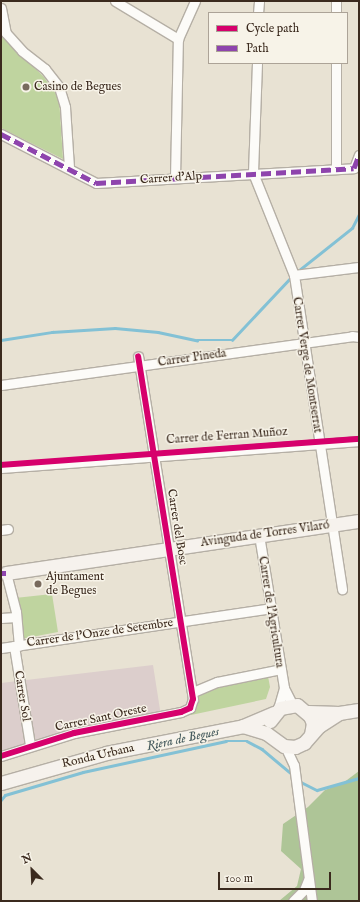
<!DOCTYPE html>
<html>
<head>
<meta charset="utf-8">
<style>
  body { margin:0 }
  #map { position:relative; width:360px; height:902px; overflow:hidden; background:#e8e2d3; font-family:"IM FELL English",serif }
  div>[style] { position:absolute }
  .industrial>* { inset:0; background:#dccecc }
  .green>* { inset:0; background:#bfd49f }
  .forest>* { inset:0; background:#aec597 }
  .stream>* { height:2.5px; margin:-1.25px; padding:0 1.25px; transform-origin:1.25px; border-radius:1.25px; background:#83c1d5 }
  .roads { filter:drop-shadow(1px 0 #b5afa5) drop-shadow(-1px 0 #b5afa5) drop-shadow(0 1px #b5afa5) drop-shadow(0 -1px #b5afa5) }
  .street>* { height:9px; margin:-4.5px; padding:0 4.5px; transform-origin:4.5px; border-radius:4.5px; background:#fcfbf8 }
  .secondary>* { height:13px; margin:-6.5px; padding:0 6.5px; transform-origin:6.5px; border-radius:6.5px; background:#f6f2ed }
  .quiet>* { height:5px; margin-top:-2.5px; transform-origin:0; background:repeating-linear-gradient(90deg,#8e44ad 0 10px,transparent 0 15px) }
  .cycleway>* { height:6px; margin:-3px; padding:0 3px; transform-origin:3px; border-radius:3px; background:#d6006c }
  .dots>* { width:11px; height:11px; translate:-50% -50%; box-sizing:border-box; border:2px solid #f7f3e8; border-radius:50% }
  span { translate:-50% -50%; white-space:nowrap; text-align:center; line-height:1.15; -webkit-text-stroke:3px #f7f3e8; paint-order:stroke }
  .poi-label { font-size:12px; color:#3b2a1e }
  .left { translate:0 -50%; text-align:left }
  .street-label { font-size:12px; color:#3b2a1e }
  .water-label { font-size:13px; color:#455a5e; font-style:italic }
  .frame { position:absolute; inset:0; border:2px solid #3b2a1e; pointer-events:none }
  .legend { position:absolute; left:208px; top:12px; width:140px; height:52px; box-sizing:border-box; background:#f7f3e8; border:1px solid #aca397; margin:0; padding:5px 7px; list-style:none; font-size:12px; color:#3b2a1e }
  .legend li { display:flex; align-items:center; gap:8px; height:20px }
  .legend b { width:20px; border:1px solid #aca397 }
  .north { position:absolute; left:12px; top:850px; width:40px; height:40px; -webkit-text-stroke:3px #f7f3e8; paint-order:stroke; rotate:336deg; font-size:11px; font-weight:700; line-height:16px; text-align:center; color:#3b2a1e }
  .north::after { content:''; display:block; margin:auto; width:14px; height:18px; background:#3b2a1e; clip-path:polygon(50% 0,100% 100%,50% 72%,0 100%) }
  .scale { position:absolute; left:218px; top:872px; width:113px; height:18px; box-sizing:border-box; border:2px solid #3b2a1e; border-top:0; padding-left:5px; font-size:12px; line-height:14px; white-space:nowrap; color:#3b2a1e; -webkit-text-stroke:3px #f7f3e8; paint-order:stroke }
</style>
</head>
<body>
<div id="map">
  <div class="industrial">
    <i style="clip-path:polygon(153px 665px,161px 716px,119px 724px,1px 756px,1px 683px)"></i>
  </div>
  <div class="green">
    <i style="clip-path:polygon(1px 31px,3px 38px,43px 76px,59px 98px,63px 159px,1px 128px)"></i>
    <i style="clip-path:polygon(52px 594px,58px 632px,21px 639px,15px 598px)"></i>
    <i style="clip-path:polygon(267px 671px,270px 687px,266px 699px,191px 715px,190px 708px,193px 692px)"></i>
  </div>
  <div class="forest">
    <i style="clip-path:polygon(359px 771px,359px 901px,279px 901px,297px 886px,301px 869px,281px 851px,283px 824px,308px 807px,325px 790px,343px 783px)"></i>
  </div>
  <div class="stream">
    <i style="left:298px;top:271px;width:69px;rotate:-38.5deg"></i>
    <i style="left:352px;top:228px;width:16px;rotate:-63deg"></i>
    <i style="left:1px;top:340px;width:52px;rotate:-8.9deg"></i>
    <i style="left:52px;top:332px;width:63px;rotate:-3.6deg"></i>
    <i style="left:115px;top:328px;width:43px;rotate:5.3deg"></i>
    <i style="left:158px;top:332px;width:40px;rotate:12deg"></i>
    <i style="left:197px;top:340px;width:35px"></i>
    <i style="left:232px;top:340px;width:88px;rotate:-46.8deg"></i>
    <i style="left:299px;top:781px;width:20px;rotate:27deg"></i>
    <i style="left:317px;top:790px;width:44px;rotate:-15.9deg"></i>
    <i style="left:1px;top:800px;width:6px;rotate:-51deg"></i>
    <i style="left:5px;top:795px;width:81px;rotate:-16.4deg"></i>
    <i style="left:83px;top:772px;width:146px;rotate:-12.2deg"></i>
    <i style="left:226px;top:741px;width:21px"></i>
    <i style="left:247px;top:741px;width:17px;rotate:28deg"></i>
    <i style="left:262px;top:749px;width:40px;rotate:40deg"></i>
  </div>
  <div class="roads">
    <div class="street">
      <i style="left:115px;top:1px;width:74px;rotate:31.1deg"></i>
      <i style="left:336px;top:1px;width:12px;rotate:90deg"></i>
      <i style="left:1px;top:8px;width:25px;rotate:79deg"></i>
      <i style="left:6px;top:33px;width:24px;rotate:48deg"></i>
      <i style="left:22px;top:51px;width:29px;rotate:38deg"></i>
      <i style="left:45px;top:69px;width:23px;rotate:52deg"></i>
      <i style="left:59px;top:87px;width:21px;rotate:73deg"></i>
      <i style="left:65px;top:107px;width:61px;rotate:86.2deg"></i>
      <i style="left:258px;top:13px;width:12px;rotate:-85deg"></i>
      <i style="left:257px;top:63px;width:110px;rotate:92.1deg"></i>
      <i style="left:253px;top:173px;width:110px;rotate:68.1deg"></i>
      <i style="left:294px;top:275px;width:318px;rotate:81.3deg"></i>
      <i style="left:336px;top:63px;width:106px;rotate:90deg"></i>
      <i style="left:1px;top:134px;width:107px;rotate:27.3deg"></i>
      <i style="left:96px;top:183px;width:258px;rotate:-3.3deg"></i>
      <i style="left:354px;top:168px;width:14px;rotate:-69deg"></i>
      <i style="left:175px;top:178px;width:139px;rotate:-88.8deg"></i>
      <i style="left:178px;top:39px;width:42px;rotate:-65.9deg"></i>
      <i style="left:294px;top:275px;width:65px;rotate:-7deg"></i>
      <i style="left:1px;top:385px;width:354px;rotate:-7.9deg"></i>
      <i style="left:352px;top:336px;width:7px;rotate:8deg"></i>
      <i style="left:1px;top:468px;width:359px;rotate:-4.3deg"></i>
      <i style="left:1px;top:530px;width:7px;rotate:-8deg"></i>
      <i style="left:259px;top:535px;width:155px;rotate:80.7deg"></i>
      <i style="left:284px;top:688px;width:18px;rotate:63deg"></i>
      <i style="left:2px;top:573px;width:4px"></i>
      <i style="left:6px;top:573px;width:40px;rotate:75.6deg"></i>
      <i style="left:16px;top:612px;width:34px;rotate:85deg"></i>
      <i style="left:1px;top:618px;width:15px;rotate:-4deg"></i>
      <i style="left:14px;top:646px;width:100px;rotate:80.8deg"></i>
      <i style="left:1px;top:648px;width:273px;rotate:-8.4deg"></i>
      <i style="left:193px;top:692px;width:26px;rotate:-23deg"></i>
      <i style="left:217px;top:682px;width:65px;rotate:-11.5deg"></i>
      <i style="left:278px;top:709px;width:22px;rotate:-74deg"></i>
      <i style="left:285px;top:746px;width:21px;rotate:65deg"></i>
      <i style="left:294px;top:765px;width:137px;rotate:82.5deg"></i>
      <i style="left:1px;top:756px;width:77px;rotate:-17.5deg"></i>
      <i style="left:74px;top:733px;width:109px;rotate:-11.1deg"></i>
      <i style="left:181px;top:712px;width:10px;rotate:-24deg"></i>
      <i style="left:190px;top:708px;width:9px;rotate:-72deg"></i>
      <i style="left:193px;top:699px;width:347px;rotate:-99.1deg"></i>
      <i style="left:293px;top:901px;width:16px;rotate:-45deg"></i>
      <i style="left:304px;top:890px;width:11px;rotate:-68deg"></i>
    </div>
    <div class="secondary">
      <i style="left:6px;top:573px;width:357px;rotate:-8.4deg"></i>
      <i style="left:308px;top:712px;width:31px;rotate:2deg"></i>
      <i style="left:339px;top:713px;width:20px;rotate:-9deg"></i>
      <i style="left:270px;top:721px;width:16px;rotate:-52deg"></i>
      <i style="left:280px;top:708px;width:17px;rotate:-10deg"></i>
      <i style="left:297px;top:705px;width:17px;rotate:40deg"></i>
      <i style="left:310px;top:716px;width:8px;rotate:67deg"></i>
      <i style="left:313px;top:723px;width:11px;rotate:100deg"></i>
      <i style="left:243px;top:726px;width:24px;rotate:17deg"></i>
      <i style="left:266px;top:733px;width:22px;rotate:36deg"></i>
      <i style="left:284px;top:746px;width:11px;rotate:5deg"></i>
      <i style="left:295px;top:747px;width:10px;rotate:-24deg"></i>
      <i style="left:304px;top:743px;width:23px;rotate:-49deg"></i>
      <i style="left:319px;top:726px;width:24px;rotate:-33deg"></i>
      <i style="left:1px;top:783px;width:109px;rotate:-15.9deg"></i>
      <i style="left:106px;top:753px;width:140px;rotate:-11.1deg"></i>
      <i style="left:243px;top:726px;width:34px;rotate:-23deg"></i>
    </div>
  </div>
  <div class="quiet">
    <i style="left:1px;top:134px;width:107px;rotate:27.3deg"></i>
    <i style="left:96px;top:183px;width:258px;rotate:-3.3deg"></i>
    <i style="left:354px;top:168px;width:14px;rotate:-69deg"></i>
    <i style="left:1px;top:573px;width:5px"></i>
  </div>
  <div class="cycleway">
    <i style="left:1px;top:465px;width:359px;rotate:-4.2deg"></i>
    <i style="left:1px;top:756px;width:77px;rotate:-17.5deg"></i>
    <i style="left:74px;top:733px;width:109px;rotate:-11.1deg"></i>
    <i style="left:181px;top:712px;width:10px;rotate:-24deg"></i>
    <i style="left:190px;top:708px;width:9px;rotate:-72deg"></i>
    <i style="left:193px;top:699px;width:347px;rotate:-99.1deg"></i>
  </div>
  <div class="dots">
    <i style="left:26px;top:87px;background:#786a5d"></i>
    <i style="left:38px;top:584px;background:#786a5d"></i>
  </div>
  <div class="poi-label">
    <span class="left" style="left:34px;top:87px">Casino de Begues</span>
    <span class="left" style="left:46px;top:584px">Ajuntament<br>de Begues</span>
  </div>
  <div class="street-label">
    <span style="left:171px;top:178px;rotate:-4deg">Carrer d'Alp</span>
    <span style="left:192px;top:358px;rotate:-8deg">Carrer Pineda</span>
    <span style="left:307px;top:365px;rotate:81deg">Carrer Verge de Montserrat</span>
    <span style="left:227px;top:436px;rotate:-4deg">Carrer de Ferran Muñoz</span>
    <span style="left:177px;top:527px;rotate:81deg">Carrer del Bosc</span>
    <span style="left:265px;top:534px;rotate:-8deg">Avinguda de Torres Vilaró</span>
    <span style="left:271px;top:612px;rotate:81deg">Carrer de l'Agricultura</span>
    <span style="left:100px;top:633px;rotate:-8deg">Carrer de l'Onze de Setembre</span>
    <span style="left:22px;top:696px;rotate:81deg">Carrer Sol</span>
    <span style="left:101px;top:718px;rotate:-12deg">Carrer Sant Oreste</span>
    <span style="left:98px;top:756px;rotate:-13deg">Ronda Urbana</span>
  </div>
  <div class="water-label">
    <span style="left:183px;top:740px;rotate:-12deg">Riera de Begues</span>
  </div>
  <div class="frame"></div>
  <ul class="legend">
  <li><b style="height:5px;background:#d6006c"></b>Cycle path</li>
  <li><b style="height:5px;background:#8e44ad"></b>Path</li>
  </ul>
  <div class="north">N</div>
  <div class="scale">100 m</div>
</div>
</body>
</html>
